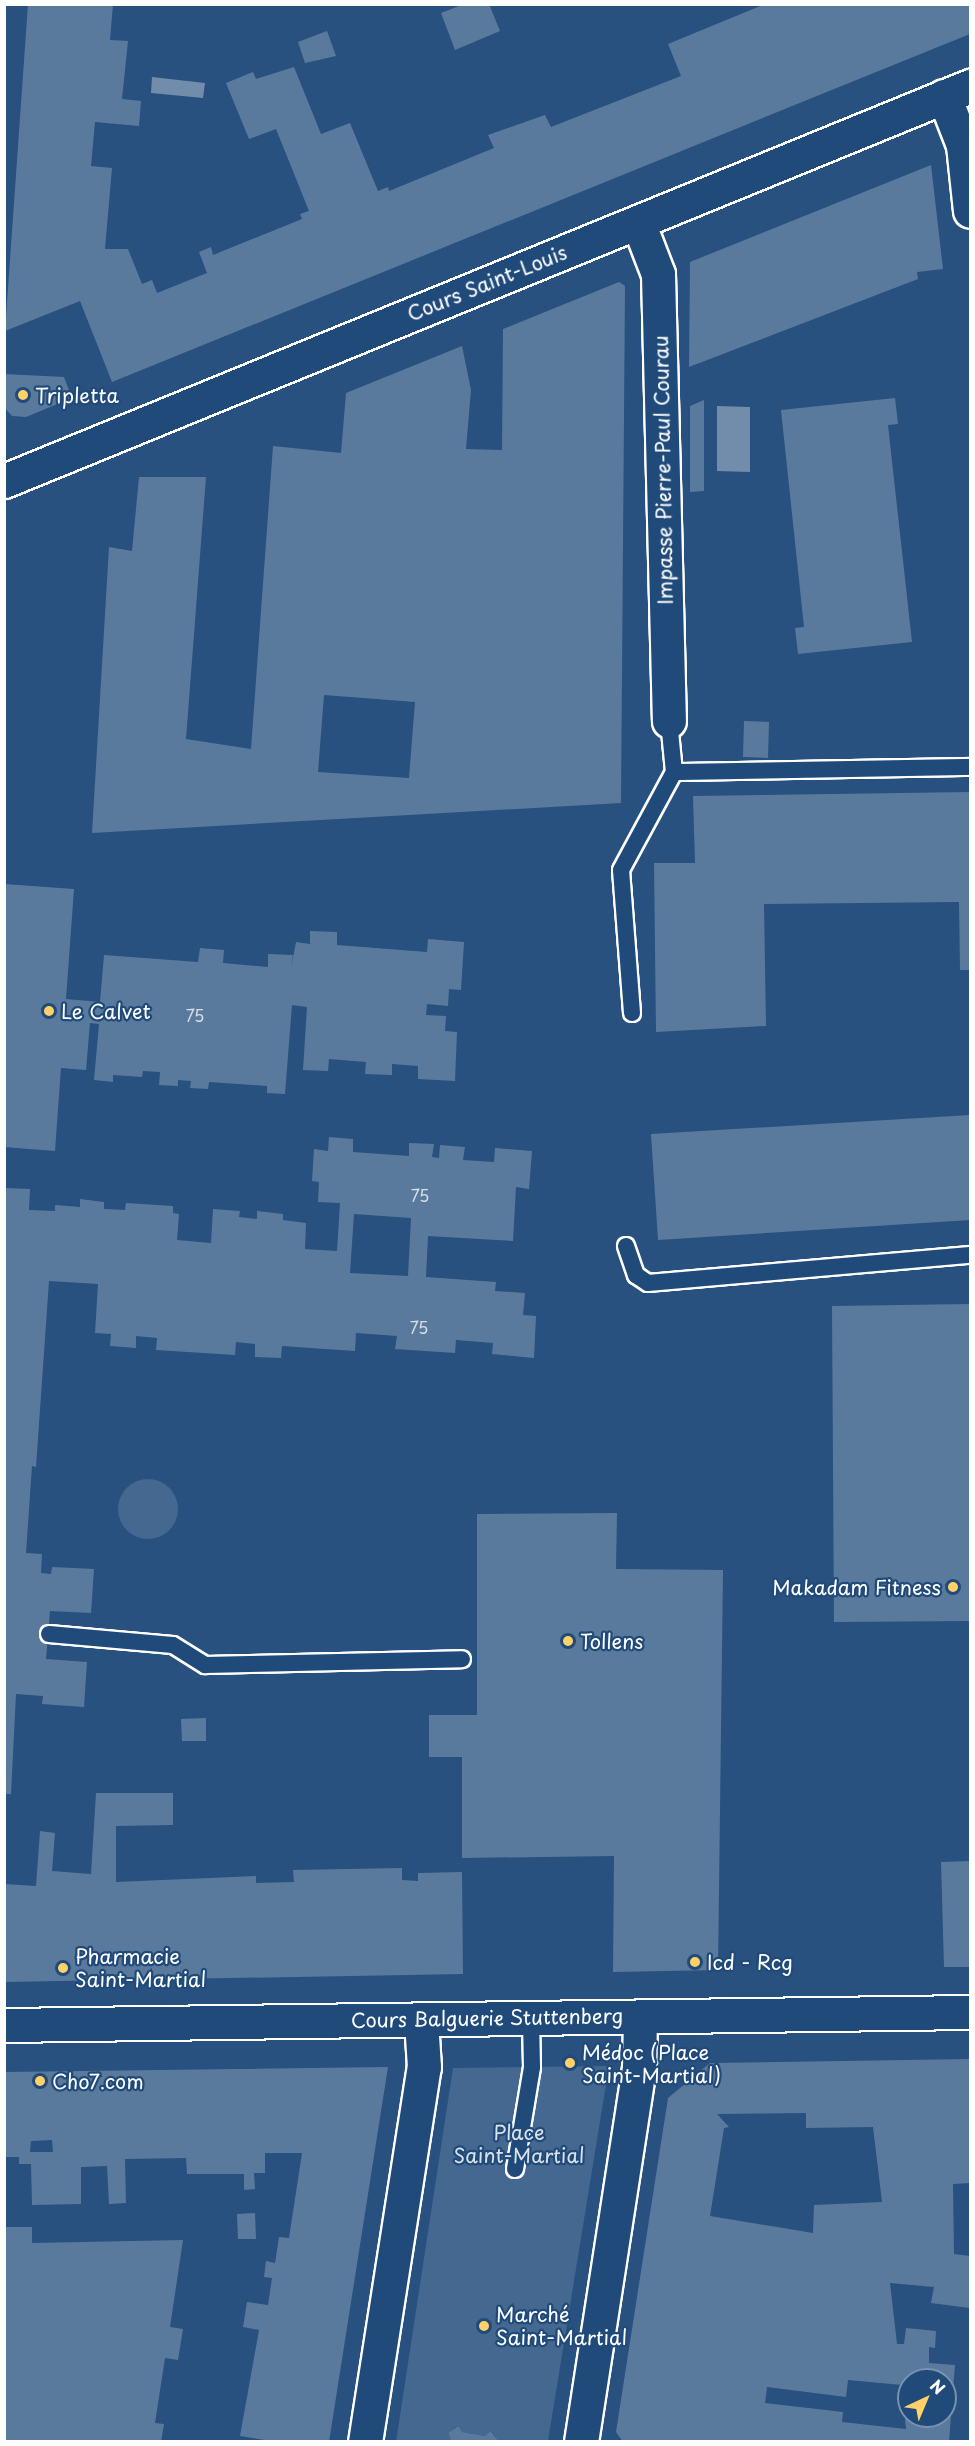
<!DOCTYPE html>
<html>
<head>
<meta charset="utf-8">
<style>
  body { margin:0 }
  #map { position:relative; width:975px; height:2446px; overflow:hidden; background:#28517f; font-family:"Playpen Sans",sans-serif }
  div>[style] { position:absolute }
  .green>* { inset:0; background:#446890 }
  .round { border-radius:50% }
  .water>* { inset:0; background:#718dab }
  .building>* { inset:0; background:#5a7a9d }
  .roads { filter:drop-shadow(2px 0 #fff) drop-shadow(-2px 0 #fff) drop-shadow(0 2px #fff) drop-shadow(0 -2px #fff) }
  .service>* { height:16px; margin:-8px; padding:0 8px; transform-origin:8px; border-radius:8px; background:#1f4a7a }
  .minor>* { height:33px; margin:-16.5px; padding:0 16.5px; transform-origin:16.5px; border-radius:16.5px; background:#1f4a7a }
  .secondary>* { height:33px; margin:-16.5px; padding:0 16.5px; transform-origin:16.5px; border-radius:16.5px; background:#1f4a7a }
  .dots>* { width:16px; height:16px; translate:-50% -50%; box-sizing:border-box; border:3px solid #1f4a7a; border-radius:50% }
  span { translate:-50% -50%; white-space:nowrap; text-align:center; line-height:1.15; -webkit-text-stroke:4.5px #1f4a7a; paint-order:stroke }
  .number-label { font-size:16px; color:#d6dee6 }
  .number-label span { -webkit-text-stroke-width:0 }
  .street-label { font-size:20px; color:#fff }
  .poi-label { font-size:20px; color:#fff }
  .left { translate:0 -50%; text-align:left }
  .right { translate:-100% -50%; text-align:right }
  .park-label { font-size:20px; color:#dae1e9 }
  .frame { position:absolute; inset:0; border:6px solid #fff; pointer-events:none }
  .north { position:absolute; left:897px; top:2368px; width:60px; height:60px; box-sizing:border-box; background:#1f4a7a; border:2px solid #7992af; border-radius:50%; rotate:44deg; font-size:16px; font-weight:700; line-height:24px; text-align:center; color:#fff }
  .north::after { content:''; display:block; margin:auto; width:21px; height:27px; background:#ffd166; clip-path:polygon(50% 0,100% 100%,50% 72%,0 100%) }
</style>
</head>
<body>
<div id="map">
  <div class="green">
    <i class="round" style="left:118px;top:1479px;width:60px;height:60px"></i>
    <i style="clip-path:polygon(609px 2066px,548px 2441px,498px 2441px,492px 2431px,485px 2436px,462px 2432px,457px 2426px,448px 2433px,452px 2441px,396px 2442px,453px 2068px)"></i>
  </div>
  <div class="water">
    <i style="clip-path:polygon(152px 77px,205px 83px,203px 98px,151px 93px)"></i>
    <i style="clip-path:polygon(717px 406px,750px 407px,750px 472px,717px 471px)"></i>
  </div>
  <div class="building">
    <i style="clip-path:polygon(28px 4px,113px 4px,110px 40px,128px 41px,122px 99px,141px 101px,139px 126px,95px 122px,91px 166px,112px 168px,105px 249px,128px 249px,142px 284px,152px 280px,157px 293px,207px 273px,199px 252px,211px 247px,213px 255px,302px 219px,300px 214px,309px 211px,276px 129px,249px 139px,226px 83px,253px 72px,256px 79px,294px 67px,321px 134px,350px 123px,378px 191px,388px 187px,389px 191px,494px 148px,488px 135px,545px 115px,551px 127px,681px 76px,668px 44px,765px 4px,970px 4px,970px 34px,112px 382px,80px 301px,5px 331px)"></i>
    <i style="clip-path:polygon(464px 4px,489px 4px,500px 31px,455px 50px,441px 13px)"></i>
    <i style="clip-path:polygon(327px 31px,336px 56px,305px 63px,298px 42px)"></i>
    <i style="clip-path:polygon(931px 165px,943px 269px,917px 272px,918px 279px,689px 367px,690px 262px)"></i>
    <i style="clip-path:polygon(evenodd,619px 282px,625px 286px,621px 803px,92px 833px,109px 547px,132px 551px,139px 477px,206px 477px,186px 739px,251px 749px,273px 446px,341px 453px,346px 393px,462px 346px,471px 390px,466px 449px,502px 450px,503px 329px,619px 282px,324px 695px,415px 702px,409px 778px,318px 772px,324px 695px)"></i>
    <i style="clip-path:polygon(4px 374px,64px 377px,72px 398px,26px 417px,12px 416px,4px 407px)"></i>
    <i style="clip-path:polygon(895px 398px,898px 424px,888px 425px,912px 642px,798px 654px,795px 628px,804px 627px,781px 410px)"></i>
    <i style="clip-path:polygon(704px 400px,704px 491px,690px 492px,690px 406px)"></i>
    <i style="clip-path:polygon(744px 721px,769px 722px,768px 758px,743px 757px)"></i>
    <i style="clip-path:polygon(970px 792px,970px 970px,960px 970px,959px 902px,764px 904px,766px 1026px,656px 1032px,654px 863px,695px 863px,693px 796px)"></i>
    <i style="clip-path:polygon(4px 884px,74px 889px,66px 999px,100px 1002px,104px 955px,198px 962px,200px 948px,224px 950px,223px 963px,268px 967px,268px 954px,293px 955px,291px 968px,296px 942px,310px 944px,310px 931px,337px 932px,337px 945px,427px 952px,428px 939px,464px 942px,461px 990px,449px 989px,448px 1006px,427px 1004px,426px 1015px,446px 1016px,445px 1031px,457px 1032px,455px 1081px,418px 1079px,418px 1066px,392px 1064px,392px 1075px,365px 1074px,366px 1062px,329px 1059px,328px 1071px,303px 1070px,307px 1007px,292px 1005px,285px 1094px,267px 1093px,267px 1086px,209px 1082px,208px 1089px,190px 1088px,191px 1081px,178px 1080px,178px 1086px,159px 1085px,160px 1072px,143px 1071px,142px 1077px,113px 1075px,113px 1082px,94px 1080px,99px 1024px,90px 1023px,86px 1070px,61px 1068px,55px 1151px,4px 1147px)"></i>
    <i style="clip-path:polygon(970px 1115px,970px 1220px,658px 1240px,651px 1134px)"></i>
    <i style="clip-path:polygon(evenodd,329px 1137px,353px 1139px,353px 1152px,409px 1156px,409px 1143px,434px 1144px,432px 1157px,439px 1158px,440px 1145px,465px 1147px,463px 1160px,494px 1162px,495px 1148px,532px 1151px,529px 1189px,516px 1187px,513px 1241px,428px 1236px,426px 1277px,496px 1282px,495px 1291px,525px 1293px,523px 1315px,536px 1316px,534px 1358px,492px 1354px,493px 1343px,456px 1340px,455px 1353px,395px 1349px,397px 1336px,356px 1333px,355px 1351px,282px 1346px,281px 1358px,255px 1357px,255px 1344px,236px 1342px,235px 1355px,156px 1350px,157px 1338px,136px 1336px,136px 1348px,110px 1346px,111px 1334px,95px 1333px,98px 1284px,49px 1281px,36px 1467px,32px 1466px,26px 1553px,42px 1554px,41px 1573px,51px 1574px,52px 1567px,94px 1569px,91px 1613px,50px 1611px,46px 1659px,87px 1662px,84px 1707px,42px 1704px,43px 1696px,16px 1694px,11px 1794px,4px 1794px,4px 1188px,30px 1189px,29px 1210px,55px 1211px,55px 1205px,80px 1207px,80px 1199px,104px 1202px,104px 1209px,125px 1210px,126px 1203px,173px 1206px,173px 1213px,179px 1214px,177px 1240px,211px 1243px,213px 1209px,240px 1211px,239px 1217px,257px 1219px,257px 1211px,283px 1214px,283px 1220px,306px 1223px,305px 1249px,337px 1251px,340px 1203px,318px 1202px,319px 1182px,312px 1181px,314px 1149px,328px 1151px,329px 1137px,354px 1214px,411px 1218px,408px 1276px,350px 1273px,354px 1214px)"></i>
    <i style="clip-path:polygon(970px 1304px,970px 1621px,834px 1622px,832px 1306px)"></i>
    <i style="clip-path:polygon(617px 1513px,616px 1569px,723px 1570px,718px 1970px,613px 1972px,614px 1856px,462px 1858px,462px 1757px,429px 1757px,429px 1715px,477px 1715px,477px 1514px)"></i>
    <i style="clip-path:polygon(206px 1718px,206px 1741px,182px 1741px,181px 1719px)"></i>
    <i style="clip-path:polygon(96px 1793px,173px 1793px,173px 1825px,116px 1826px,116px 1882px,256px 1876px,256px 1883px,294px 1882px,293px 1870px,402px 1868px,402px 1880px,418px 1881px,418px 1873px,462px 1872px,463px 1974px,4px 1982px,4px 1884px,36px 1886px,40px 1831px,55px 1833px,52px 1871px,91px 1874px)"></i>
    <i style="clip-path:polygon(970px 1861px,970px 1967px,944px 1967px,941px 1862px)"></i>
    <i style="clip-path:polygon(evenodd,970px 2059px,970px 2183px,953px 2184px,954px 2254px,970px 2256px,970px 2308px,931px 2303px,934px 2287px,890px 2283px,897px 2344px,904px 2344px,906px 2328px,936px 2331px,935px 2348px,929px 2347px,929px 2363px,955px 2365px,949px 2442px,623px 2442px,616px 2432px,668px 2098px,710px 2063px,970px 2059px,806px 2113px,806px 2128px,873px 2127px,882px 2202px,814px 2205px,813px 2233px,710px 2216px,724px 2128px,729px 2127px,717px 2114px,806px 2113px,970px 2059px,848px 2380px,902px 2385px,906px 2429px,842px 2422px,843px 2412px,765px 2403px,767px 2387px,846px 2397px,848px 2380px,970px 2059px,909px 2380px,945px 2380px,945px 2416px,909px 2416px,909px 2380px)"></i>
    <i style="clip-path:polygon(evenodd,388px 2067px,329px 2442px,277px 2442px,240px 2436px,259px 2330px,243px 2327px,247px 2302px,268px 2305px,272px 2278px,264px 2277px,266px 2261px,275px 2263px,279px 2237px,289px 2238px,302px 2153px,265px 2153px,265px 2173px,254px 2173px,255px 2189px,244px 2190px,244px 2174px,187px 2174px,186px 2158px,125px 2159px,126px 2203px,109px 2204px,107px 2166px,81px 2167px,81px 2204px,32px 2205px,31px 2164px,19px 2164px,19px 2157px,4px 2157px,4px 2072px,388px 2067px,52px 2140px,53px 2152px,30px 2152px,31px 2141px,52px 2140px)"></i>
    <i style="clip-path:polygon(255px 2213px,256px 2239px,238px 2239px,237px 2214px)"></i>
    <i style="clip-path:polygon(4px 2227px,32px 2227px,32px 2243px,183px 2240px,170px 2327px,183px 2329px,178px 2360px,165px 2358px,155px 2423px,164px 2424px,161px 2442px,4px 2442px)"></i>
    <i style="clip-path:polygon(458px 2426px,462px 2432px,485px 2436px,491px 2431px,499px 2442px,452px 2442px,448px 2433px)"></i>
  </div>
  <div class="roads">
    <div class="service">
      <i style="left:674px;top:772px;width:296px;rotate:-1deg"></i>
      <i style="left:632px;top:1013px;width:143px;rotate:-94.4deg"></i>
      <i style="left:621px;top:870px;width:111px;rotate:-61.6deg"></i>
      <i style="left:674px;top:772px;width:51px;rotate:-95.6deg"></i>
      <i style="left:626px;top:1246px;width:31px;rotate:71deg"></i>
      <i style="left:636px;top:1275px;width:14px;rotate:34deg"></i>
      <i style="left:648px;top:1283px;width:323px;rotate:-5deg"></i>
      <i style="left:49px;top:1634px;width:124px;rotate:5.1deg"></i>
      <i style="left:173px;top:1645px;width:38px;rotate:32deg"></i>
      <i style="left:205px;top:1665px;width:257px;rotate:-1.3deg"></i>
      <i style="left:515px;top:2169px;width:103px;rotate:-80.5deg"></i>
      <i style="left:532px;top:2067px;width:49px;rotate:-91.2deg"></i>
    </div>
    <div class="minor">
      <i style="left:944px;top:96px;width:53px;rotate:68.8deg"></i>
      <i style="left:963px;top:145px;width:66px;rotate:83.9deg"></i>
      <i style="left:638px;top:222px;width:56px;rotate:69deg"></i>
      <i style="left:658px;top:274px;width:447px;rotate:88.6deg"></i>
      <i style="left:365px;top:2442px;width:380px;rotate:-81.1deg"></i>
      <i style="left:424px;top:2067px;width:47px;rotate:-93.7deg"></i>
      <i style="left:581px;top:2442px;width:377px;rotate:-81.2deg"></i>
      <i style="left:639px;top:2069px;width:53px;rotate:-88.9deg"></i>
    </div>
    <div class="secondary">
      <i style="left:4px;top:481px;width:1044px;rotate:-22.24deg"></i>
      <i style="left:4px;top:2025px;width:966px;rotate:-0.77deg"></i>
    </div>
  </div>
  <div class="dots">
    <i style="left:23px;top:395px;background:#ffd166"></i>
    <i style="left:49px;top:1011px;background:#ffd166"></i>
    <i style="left:953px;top:1587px;background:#ffd166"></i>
    <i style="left:568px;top:1641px;background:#ffd166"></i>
    <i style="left:695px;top:1962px;background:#ffd166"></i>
    <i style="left:63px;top:1968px;background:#ffd166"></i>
    <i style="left:570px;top:2063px;background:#ffd166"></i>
    <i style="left:40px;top:2081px;background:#ffd166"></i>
    <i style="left:484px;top:2326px;background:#ffd166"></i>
  </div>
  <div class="number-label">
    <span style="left:195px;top:1015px">75</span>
    <span style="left:420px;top:1195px">75</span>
    <span style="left:419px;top:1327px">75</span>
  </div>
  <div class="street-label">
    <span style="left:487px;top:283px;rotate:-22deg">Cours Saint-Louis</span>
    <span style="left:663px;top:470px;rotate:-91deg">Impasse Pierre-Paul Courau</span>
    <span style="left:487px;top:2018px;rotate:-1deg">Cours Balguerie Stuttenberg</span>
  </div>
  <div class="poi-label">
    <span class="left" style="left:35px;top:395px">Tripletta</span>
    <span class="left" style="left:61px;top:1011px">Le Calvet</span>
    <span class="right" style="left:941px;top:1587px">Makadam Fitness</span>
    <span class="left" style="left:580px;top:1641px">Tollens</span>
    <span class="left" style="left:75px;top:1968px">Pharmacie<br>Saint-Martial</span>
    <span class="left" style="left:707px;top:1962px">Icd - Rcg</span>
    <span class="left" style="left:582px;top:2064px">Médoc (Place<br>Saint-Martial)</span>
    <span class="left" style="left:52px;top:2081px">Cho7.com</span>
    <span class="left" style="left:496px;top:2326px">Marché<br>Saint-Martial</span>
  </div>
  <div class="park-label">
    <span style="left:519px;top:2144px">Place<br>Saint-Martial</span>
  </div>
  <div class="frame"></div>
  <div class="north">N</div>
</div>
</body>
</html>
